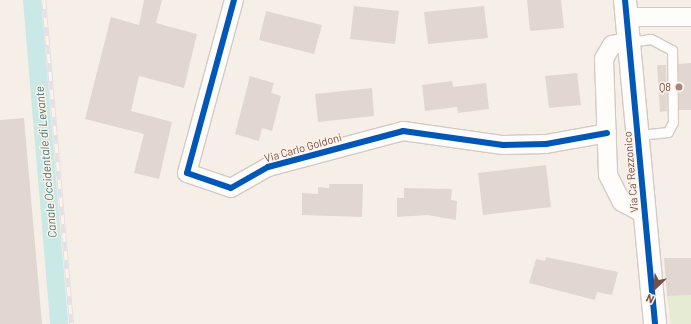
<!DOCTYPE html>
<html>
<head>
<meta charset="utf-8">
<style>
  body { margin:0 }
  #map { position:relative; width:691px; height:324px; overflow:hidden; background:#f6efe8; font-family:Barlow,sans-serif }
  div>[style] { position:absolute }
  .green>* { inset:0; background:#e6ecd3 }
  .canal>* { height:18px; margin:-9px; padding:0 9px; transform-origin:9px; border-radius:9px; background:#cae8e5 }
  .building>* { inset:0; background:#e2d6d0 }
  .roads { filter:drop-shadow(1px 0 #d4cac5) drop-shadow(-1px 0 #d4cac5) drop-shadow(0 1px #d4cac5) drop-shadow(0 -1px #d4cac5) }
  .service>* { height:9px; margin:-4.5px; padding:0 4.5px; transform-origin:4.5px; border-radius:4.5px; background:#fefdfc }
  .minor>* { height:18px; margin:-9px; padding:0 9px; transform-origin:9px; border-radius:9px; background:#fefdfc }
  .secondary>* { height:22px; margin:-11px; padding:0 11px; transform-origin:11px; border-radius:11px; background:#fefdfc }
  .rail>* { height:4.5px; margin-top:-2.25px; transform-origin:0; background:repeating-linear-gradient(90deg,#fff2e8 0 9px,#e3e1e4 0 18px); box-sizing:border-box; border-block:1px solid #e3e1e4 }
  .cycleway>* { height:6px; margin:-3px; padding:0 3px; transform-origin:3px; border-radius:3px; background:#0057b8 }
  .dots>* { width:11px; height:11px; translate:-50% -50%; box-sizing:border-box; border:2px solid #fff2e8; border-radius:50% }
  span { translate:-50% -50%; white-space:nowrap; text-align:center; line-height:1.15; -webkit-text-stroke:3px #fff2e8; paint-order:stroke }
  .poi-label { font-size:11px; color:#735149 }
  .right { translate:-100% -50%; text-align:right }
  .street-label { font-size:11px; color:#735149 }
  .water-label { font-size:12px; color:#3d7878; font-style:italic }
  .north { position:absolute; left:635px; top:268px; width:40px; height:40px; -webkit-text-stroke:3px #fff2e8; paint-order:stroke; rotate:205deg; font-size:11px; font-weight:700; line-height:16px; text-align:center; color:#735149 }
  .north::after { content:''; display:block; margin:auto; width:14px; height:18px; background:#735149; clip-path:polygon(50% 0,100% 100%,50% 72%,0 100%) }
</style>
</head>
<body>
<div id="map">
  <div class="green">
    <i style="clip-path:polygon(691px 295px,691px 324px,671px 324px,667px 296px)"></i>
  </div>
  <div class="canal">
    <i style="left:32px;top:0;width:325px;rotate:85.2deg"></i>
  </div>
  <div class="building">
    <i style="clip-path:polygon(144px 0,162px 0,156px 23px,197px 34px,184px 88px,139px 76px,131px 111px,172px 122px,159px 179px,134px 173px,144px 134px,85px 119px,111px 17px,139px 25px)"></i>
    <i style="clip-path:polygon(527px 0,561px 0,564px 28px,530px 31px)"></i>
    <i style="clip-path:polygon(354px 6px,399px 11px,395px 44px,350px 39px)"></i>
    <i style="clip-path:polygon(484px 6px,488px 38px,428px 44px,424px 12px)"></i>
    <i style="clip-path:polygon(266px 11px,322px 25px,314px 54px,259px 40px)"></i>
    <i style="clip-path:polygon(691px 63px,691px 110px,679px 110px,678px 64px)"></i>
    <i style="clip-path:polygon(657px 65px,666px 65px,667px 111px,660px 112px)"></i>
    <i style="clip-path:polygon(577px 73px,581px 105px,549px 108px,545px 76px)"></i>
    <i style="clip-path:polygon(250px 76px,274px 83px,271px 93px,281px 96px,272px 131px,262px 128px,259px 141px,235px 134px)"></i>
    <i style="clip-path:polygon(452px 81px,453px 87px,486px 83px,489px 109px,458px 113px,457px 107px,425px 111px,422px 85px)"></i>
    <i style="clip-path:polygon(372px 88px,374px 116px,318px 122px,315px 94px)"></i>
    <i style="clip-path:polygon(24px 118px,42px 324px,0 324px,0 120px)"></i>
    <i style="clip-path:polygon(546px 165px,551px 207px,483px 215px,478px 173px)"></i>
    <i style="clip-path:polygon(329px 184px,363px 184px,362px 217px,302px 215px,302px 193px,318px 194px,318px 187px,329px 188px)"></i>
    <i style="clip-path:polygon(404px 188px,452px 189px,451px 200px,457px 201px,456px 220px,427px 215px,397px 217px,397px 198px,404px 198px)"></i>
    <i style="clip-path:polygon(546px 257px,618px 272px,612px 295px,597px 292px,595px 300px,529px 283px,536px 259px,545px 261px)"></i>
    <i style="clip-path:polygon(664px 258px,691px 258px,691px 295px,667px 296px)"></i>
  </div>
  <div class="roads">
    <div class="service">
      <i style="left:629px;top:42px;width:22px;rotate:-8deg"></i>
      <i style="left:651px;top:39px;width:24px;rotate:28deg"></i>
      <i style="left:672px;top:50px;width:72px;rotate:89.2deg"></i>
      <i style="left:673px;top:122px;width:11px;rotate:117deg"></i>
      <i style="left:668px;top:132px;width:31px;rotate:174deg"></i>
    </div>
    <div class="minor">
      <i style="left:234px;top:0;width:179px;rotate:105.2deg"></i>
      <i style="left:187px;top:173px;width:46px;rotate:18.8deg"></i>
      <i style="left:231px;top:188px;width:43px;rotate:-29.6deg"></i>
      <i style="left:268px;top:167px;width:140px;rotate:-14.9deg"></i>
      <i style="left:403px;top:131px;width:101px;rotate:8deg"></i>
      <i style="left:503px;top:145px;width:43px;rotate:-1.3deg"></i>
      <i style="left:546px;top:144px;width:62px;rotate:-10.2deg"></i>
      <i style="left:626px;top:17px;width:65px"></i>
      <i style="left:629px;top:42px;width:17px;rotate:170deg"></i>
      <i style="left:612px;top:45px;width:16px;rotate:120deg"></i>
      <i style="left:604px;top:59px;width:116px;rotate:88deg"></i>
      <i style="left:608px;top:175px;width:30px;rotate:63deg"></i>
      <i style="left:622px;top:202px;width:26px;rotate:28deg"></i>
    </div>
    <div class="secondary">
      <i style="left:625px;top:0;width:325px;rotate:84.7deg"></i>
    </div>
  </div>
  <div class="rail">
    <i style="left:44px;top:0;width:325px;rotate:85.1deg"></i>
  </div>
  <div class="cycleway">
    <i style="left:234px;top:0;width:179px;rotate:105.2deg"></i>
    <i style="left:187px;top:173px;width:46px;rotate:18.8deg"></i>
    <i style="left:231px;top:188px;width:43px;rotate:-29.6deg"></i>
    <i style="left:268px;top:167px;width:140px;rotate:-14.9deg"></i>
    <i style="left:403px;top:131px;width:101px;rotate:8deg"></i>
    <i style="left:503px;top:145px;width:43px;rotate:-1.3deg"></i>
    <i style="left:546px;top:144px;width:62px;rotate:-10.2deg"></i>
    <i style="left:625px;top:0;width:325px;rotate:84.7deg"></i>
  </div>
  <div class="dots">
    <i style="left:679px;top:87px;background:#a18881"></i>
  </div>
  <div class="poi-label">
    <span class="right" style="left:671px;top:87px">Q8</span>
  </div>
  <div class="street-label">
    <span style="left:303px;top:148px;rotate:-16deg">Via Carlo Goldoni</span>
    <span style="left:631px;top:172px;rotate:-95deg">Via Ca' Rezzonico</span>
  </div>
  <div class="water-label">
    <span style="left:46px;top:162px;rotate:-95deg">Canale Occidentale di Levante</span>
  </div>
  <div class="north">N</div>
</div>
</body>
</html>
